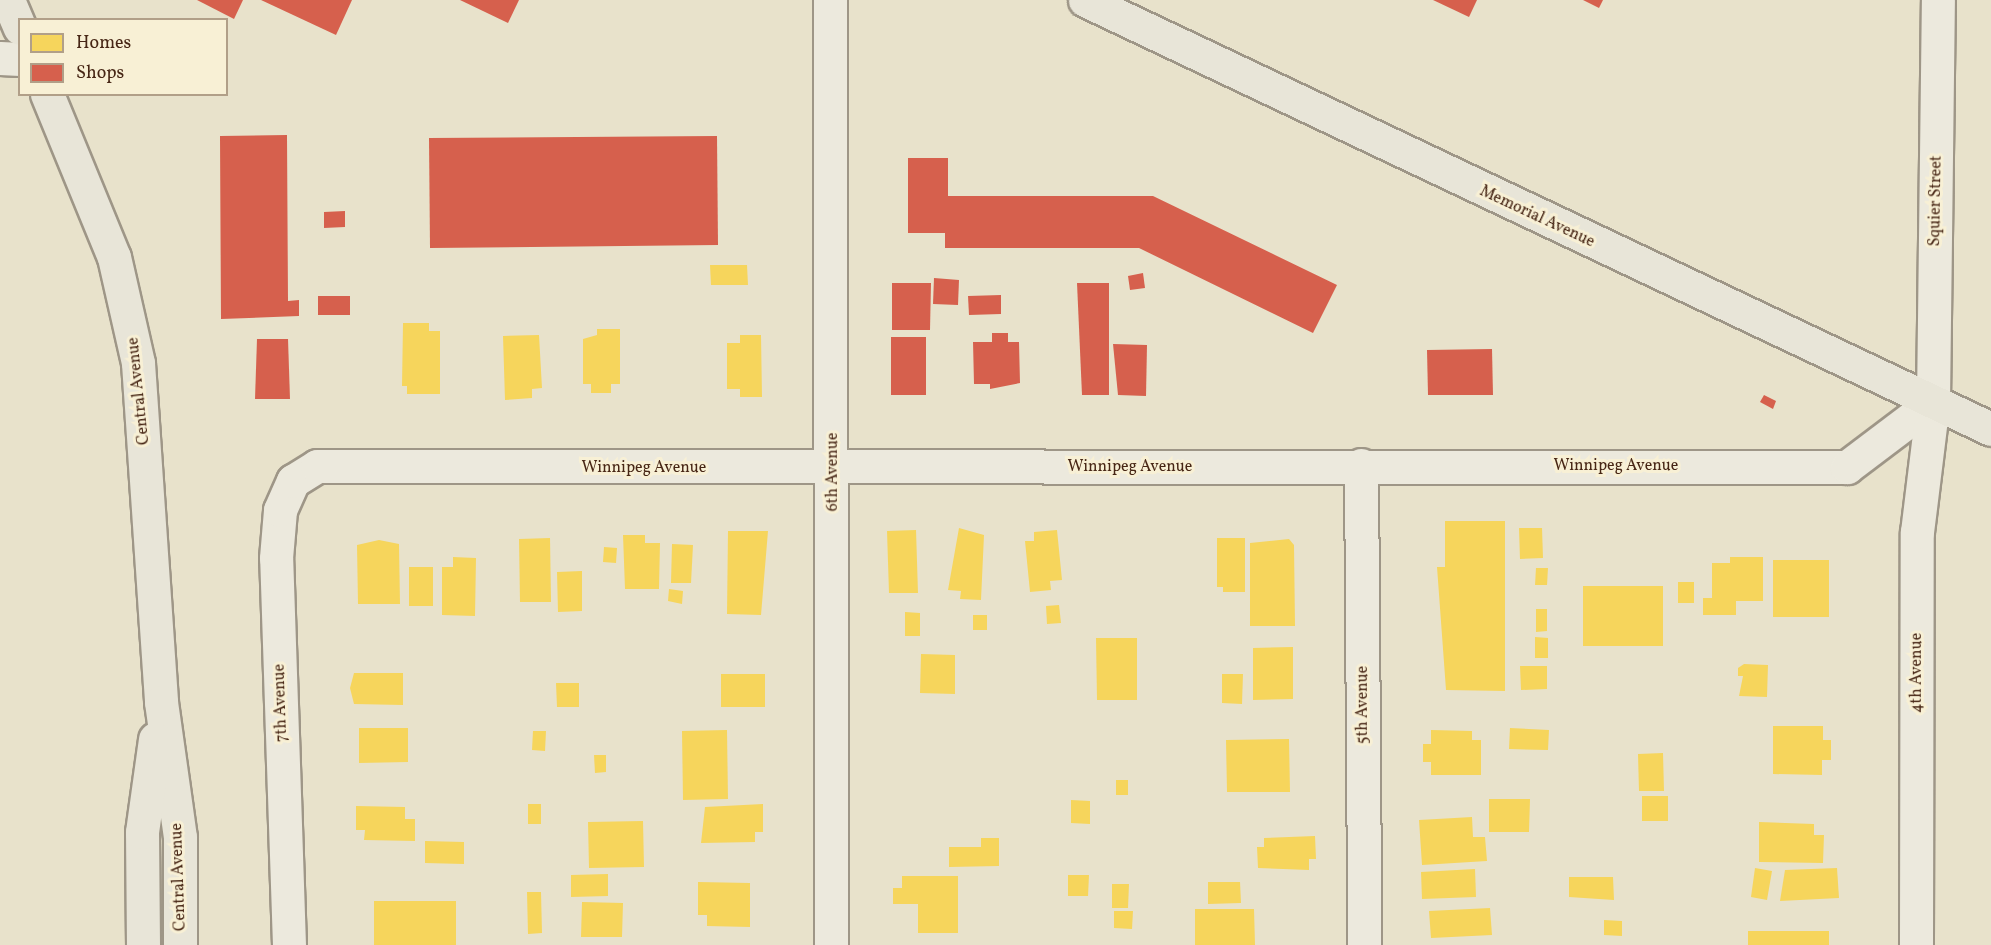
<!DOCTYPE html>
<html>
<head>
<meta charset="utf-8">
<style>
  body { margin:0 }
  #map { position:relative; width:1991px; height:945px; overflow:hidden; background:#e8e2cb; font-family:Vollkorn,serif }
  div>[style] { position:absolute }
  .homes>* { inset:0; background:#f6d55c }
  .shops>* { inset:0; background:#d6604d }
  .roads { filter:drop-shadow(2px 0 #9e9687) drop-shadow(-2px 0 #9e9687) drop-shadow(0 2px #9e9687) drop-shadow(0 -2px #9e9687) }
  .minor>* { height:33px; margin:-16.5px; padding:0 16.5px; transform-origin:16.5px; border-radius:16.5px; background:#ece9dd }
  .major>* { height:33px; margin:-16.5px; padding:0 16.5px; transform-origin:16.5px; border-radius:16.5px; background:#e8e5d8 }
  span { translate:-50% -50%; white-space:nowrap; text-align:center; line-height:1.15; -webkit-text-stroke:6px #f8f0d5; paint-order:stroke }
  .street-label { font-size:16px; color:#472615 }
  .legend { position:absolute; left:18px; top:18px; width:210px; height:78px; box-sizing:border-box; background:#f8f0d5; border:2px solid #b19f88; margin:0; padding:8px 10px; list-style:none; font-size:18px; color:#472615 }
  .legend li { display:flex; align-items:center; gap:12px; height:30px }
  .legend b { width:30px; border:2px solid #b19f88 }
</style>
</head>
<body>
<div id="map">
  <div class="homes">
    <i style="clip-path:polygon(710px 265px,747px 265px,748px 285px,711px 285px)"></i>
    <i style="clip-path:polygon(403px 323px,429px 323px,429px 331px,440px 331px,440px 394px,407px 394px,407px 386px,402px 386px)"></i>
    <i style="clip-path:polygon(597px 329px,620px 329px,620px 384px,611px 384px,611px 393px,591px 393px,591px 384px,583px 384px,583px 339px,597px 335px)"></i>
    <i style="clip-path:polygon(539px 335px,542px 388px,532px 389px,532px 398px,505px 400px,503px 336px)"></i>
    <i style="clip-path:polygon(740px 335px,761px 335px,762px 397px,740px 397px,740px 389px,727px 389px,727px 343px,740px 343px)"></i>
    <i style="clip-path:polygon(1445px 521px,1505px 521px,1505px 691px,1446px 690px,1437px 567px,1445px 567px)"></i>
    <i style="clip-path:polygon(959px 528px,984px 535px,981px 600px,960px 599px,961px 591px,948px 590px)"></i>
    <i style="clip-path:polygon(1519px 528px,1542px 528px,1543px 558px,1520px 559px)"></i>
    <i style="clip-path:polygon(916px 530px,918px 593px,889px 593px,887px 531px)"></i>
    <i style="clip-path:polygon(1057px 530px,1062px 580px,1050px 581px,1051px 590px,1030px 592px,1025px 541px,1034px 541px,1034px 532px)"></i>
    <i style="clip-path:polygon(728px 531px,768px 531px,761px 615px,727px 614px)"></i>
    <i style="clip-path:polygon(623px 535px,645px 535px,645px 543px,660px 543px,659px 589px,625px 589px)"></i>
    <i style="clip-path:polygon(550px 538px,551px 602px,520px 602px,519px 539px)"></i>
    <i style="clip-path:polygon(1217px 538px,1245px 538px,1245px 592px,1223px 592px,1223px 587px,1217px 587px)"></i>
    <i style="clip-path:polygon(1289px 539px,1294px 545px,1295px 626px,1250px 626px,1250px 543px)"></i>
    <i style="clip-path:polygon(379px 540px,399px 544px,400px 604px,358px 604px,357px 545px)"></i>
    <i style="clip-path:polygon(672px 544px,693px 545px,691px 583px,671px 583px)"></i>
    <i style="clip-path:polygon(604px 547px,617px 548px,616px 563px,603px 562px)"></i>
    <i style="clip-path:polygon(453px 557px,476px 558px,475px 616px,442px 615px,442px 567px,453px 567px)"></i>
    <i style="clip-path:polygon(1730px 557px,1763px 557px,1763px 601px,1736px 601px,1736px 615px,1703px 615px,1703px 598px,1712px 598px,1712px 563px,1730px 563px)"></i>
    <i style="clip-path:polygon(1773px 560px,1829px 560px,1829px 617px,1773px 617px)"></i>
    <i style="clip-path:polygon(409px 567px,433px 567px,433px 606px,409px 606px)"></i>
    <i style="clip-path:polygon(1536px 568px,1548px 568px,1547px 585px,1535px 585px)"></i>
    <i style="clip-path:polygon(582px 571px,582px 611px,558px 612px,557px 572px)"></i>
    <i style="clip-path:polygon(1678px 582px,1694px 582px,1694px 603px,1678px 603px)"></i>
    <i style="clip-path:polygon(1583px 586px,1663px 586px,1663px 646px,1583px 646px)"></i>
    <i style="clip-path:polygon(669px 589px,683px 591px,682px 604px,668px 601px)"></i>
    <i style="clip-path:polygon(1059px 605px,1061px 623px,1047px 624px,1046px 606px)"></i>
    <i style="clip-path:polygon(1536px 609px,1547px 609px,1547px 631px,1536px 632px)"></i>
    <i style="clip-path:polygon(905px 612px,920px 613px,920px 636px,905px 636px)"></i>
    <i style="clip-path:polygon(973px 615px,987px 615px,987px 630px,973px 630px)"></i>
    <i style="clip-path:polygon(1535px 637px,1548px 638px,1548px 658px,1535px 658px)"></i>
    <i style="clip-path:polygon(1096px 638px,1137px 638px,1137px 700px,1097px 700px)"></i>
    <i style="clip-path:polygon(1293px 647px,1293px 699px,1253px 700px,1253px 648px)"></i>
    <i style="clip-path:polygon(921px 654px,955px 655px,955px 694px,920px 693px)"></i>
    <i style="clip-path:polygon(1744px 664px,1768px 665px,1767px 697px,1739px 696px,1743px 676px,1738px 676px,1738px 668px)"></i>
    <i style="clip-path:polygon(1520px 666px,1547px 666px,1547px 689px,1521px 690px)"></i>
    <i style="clip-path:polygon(354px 673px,403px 673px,403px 705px,354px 704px,350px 688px)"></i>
    <i style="clip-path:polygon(721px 674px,765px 674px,765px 707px,721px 707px)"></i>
    <i style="clip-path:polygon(1222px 674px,1243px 674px,1242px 704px,1222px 703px)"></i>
    <i style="clip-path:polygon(556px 683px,579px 683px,579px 707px,557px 707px)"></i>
    <i style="clip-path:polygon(1773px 726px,1823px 726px,1823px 740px,1831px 740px,1831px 760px,1822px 760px,1822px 775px,1773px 774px)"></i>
    <i style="clip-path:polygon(359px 728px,408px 728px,408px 762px,359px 763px)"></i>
    <i style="clip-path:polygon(1510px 728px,1549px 730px,1548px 750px,1509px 749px)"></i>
    <i style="clip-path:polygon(727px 730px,728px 799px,683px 800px,682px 731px)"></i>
    <i style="clip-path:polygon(1431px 730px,1472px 731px,1472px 740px,1481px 740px,1481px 775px,1431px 775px,1431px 762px,1423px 762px,1423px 744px,1431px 744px)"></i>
    <i style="clip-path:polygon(533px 731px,546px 731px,545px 751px,532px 750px)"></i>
    <i style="clip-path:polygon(1289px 739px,1290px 792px,1227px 792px,1226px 740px)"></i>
    <i style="clip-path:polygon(1663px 753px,1664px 791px,1639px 791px,1638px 754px)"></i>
    <i style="clip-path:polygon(594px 755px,606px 755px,606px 772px,595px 773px)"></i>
    <i style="clip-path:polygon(1116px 780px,1128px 780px,1128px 795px,1116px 795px)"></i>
    <i style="clip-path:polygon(1642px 796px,1668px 796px,1668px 821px,1642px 821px)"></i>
    <i style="clip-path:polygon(1489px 799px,1530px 799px,1529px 832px,1489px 832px)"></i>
    <i style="clip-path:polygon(1071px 800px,1090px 801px,1090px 824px,1071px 823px)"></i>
    <i style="clip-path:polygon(528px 804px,541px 804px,541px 824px,528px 824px)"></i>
    <i style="clip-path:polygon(763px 804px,763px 832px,755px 832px,755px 842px,701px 843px,705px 807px)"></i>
    <i style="clip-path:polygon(356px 806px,405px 807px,405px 819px,415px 819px,415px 841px,364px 840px,365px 830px,356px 830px)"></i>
    <i style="clip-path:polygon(1472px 817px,1473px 837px,1485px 837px,1487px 861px,1422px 865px,1419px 820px)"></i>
    <i style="clip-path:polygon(643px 821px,644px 867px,589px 868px,588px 822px)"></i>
    <i style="clip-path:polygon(1759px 822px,1814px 824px,1814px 835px,1824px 835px,1823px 863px,1759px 862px)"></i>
    <i style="clip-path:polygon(1315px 836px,1316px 859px,1309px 859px,1309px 870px,1258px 868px,1257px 847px,1264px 847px,1264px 838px)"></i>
    <i style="clip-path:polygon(981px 838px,999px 838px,999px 866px,949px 867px,949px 847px,981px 847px)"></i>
    <i style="clip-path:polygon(425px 841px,464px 842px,464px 864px,425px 863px)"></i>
    <i style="clip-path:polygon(1755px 868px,1772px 871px,1767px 900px,1751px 897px)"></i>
    <i style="clip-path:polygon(1837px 868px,1839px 898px,1780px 901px,1785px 870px)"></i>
    <i style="clip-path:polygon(1475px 869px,1476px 897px,1422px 899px,1421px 872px)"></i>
    <i style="clip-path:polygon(608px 874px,608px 896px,571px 897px,571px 875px)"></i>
    <i style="clip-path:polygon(1068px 875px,1089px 875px,1088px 896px,1068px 896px)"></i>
    <i style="clip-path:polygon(902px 876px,958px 876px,958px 933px,918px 933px,918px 904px,893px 904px,893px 888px,902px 888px)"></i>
    <i style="clip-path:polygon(1569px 877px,1613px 877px,1614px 900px,1569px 897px)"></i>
    <i style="clip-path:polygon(698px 882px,750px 883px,750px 927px,707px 926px,707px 915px,698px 915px)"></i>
    <i style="clip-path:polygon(1208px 882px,1240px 882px,1241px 903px,1208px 904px)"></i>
    <i style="clip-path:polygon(1112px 884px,1129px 884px,1128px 908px,1112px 908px)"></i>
    <i style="clip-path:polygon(527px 892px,541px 892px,542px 933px,528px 934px)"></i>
    <i style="clip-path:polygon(374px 901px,456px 901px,456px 945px,374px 945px)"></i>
    <i style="clip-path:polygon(582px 902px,623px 903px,622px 937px,581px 937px)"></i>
    <i style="clip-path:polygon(1490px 908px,1492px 935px,1431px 938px,1429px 911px)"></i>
    <i style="clip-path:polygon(1195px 909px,1254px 909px,1255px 945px,1195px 945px)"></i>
    <i style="clip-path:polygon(1114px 911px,1133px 911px,1132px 929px,1114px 928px)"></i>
    <i style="clip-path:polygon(1604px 920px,1622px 921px,1622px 936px,1604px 935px)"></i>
    <i style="clip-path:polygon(1748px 931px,1829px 931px,1829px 945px,1748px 945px)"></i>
  </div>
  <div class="shops">
    <i style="clip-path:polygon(197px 0,243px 0,234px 19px)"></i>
    <i style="clip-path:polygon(261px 0,352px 0,336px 35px)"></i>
    <i style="clip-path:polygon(460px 0,519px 0,508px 23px)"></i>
    <i style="clip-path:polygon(1433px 0,1477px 0,1469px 17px)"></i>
    <i style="clip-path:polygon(1583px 0,1603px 0,1599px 8px)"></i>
    <i style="clip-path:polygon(287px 135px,288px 301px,299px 300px,299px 316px,221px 319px,220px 136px)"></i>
    <i style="clip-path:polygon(717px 136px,718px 245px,430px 248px,429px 138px)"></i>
    <i style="clip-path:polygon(908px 158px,948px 158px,948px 196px,1153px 196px,1337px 285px,1313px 333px,1139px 248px,945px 248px,945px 233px,908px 233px)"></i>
    <i style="clip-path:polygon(345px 211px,345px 227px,324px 228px,324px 212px)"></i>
    <i style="clip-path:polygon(1143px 273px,1145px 288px,1130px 290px,1128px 276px)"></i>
    <i style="clip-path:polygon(934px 278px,959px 280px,958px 305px,933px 304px)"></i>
    <i style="clip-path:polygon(892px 283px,931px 283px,930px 330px,892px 330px)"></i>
    <i style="clip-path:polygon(1077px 283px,1109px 283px,1109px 395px,1082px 395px)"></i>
    <i style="clip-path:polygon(1001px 295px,1001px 314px,969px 315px,968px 296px)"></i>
    <i style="clip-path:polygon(318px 296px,350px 296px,350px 315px,318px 315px)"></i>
    <i style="clip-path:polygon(992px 333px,1008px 333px,1008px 342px,1019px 342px,1020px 383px,990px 389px,990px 384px,974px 384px,973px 342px,992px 342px)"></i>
    <i style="clip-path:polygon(891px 337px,926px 337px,926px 395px,891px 395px)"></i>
    <i style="clip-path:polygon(257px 339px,288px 339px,290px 399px,255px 399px)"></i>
    <i style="clip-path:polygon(1113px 344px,1147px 345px,1146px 396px,1118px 395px)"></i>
    <i style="clip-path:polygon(1492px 349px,1493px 395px,1428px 395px,1427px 350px)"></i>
    <i style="clip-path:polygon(1764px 395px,1776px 401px,1773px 409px,1760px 402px)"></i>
  </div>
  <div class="roads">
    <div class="minor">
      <i style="left:830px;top:0;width:945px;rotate:89.94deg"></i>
      <i style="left:0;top:58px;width:20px;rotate:3deg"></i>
      <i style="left:1361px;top:465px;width:480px;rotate:89.6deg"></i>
      <i style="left:289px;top:945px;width:387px;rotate:-91.9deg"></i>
      <i style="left:276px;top:558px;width:48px;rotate:-85.2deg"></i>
      <i style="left:280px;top:510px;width:32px;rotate:-66deg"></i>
      <i style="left:293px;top:481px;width:28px;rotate:-32deg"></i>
      <i style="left:317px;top:466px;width:1530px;rotate:0.04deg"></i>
      <i style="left:1847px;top:467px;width:108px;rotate:-37.1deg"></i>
      <i style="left:1916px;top:945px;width:413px;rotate:-89.9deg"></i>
      <i style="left:1917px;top:532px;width:131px;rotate:-83deg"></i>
      <i style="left:1933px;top:402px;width:402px;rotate:-89.3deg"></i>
    </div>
    <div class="major">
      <i style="left:8px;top:0;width:30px;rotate:67deg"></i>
      <i style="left:1085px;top:0;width:1002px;rotate:25.34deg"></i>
      <i style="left:47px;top:94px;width:176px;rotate:67.7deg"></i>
      <i style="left:114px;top:257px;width:109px;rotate:77.2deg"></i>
      <i style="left:138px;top:363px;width:340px;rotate:86.1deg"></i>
      <i style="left:161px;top:702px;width:136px;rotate:82deg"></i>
      <i style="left:180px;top:837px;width:108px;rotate:90deg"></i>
      <i style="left:143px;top:945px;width:113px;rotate:-90.5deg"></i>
      <i style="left:142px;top:832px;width:94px;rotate:-82deg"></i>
    </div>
  </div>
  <div class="street-label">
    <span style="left:1936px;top:201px;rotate:-89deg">Squier Street</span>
    <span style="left:1537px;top:217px;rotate:25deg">Memorial Avenue</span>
    <span style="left:139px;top:391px;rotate:-96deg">Central Avenue</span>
    <span style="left:1616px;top:466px">Winnipeg Avenue</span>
    <span style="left:1130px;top:467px">Winnipeg Avenue</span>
    <span style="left:644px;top:468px">Winnipeg Avenue</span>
    <span style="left:833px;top:472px;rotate:-90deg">6th Avenue</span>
    <span style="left:1917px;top:673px;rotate:-90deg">4th Avenue</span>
    <span style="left:281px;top:703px;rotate:-92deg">7th Avenue</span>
    <span style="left:1363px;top:705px;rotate:-90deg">5th Avenue</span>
    <span style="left:179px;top:877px;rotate:-92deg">Central Avenue</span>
  </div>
  <ul class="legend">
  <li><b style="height:16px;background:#f6d55c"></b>Homes</li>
  <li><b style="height:16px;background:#d6604d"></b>Shops</li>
  </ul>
</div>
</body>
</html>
